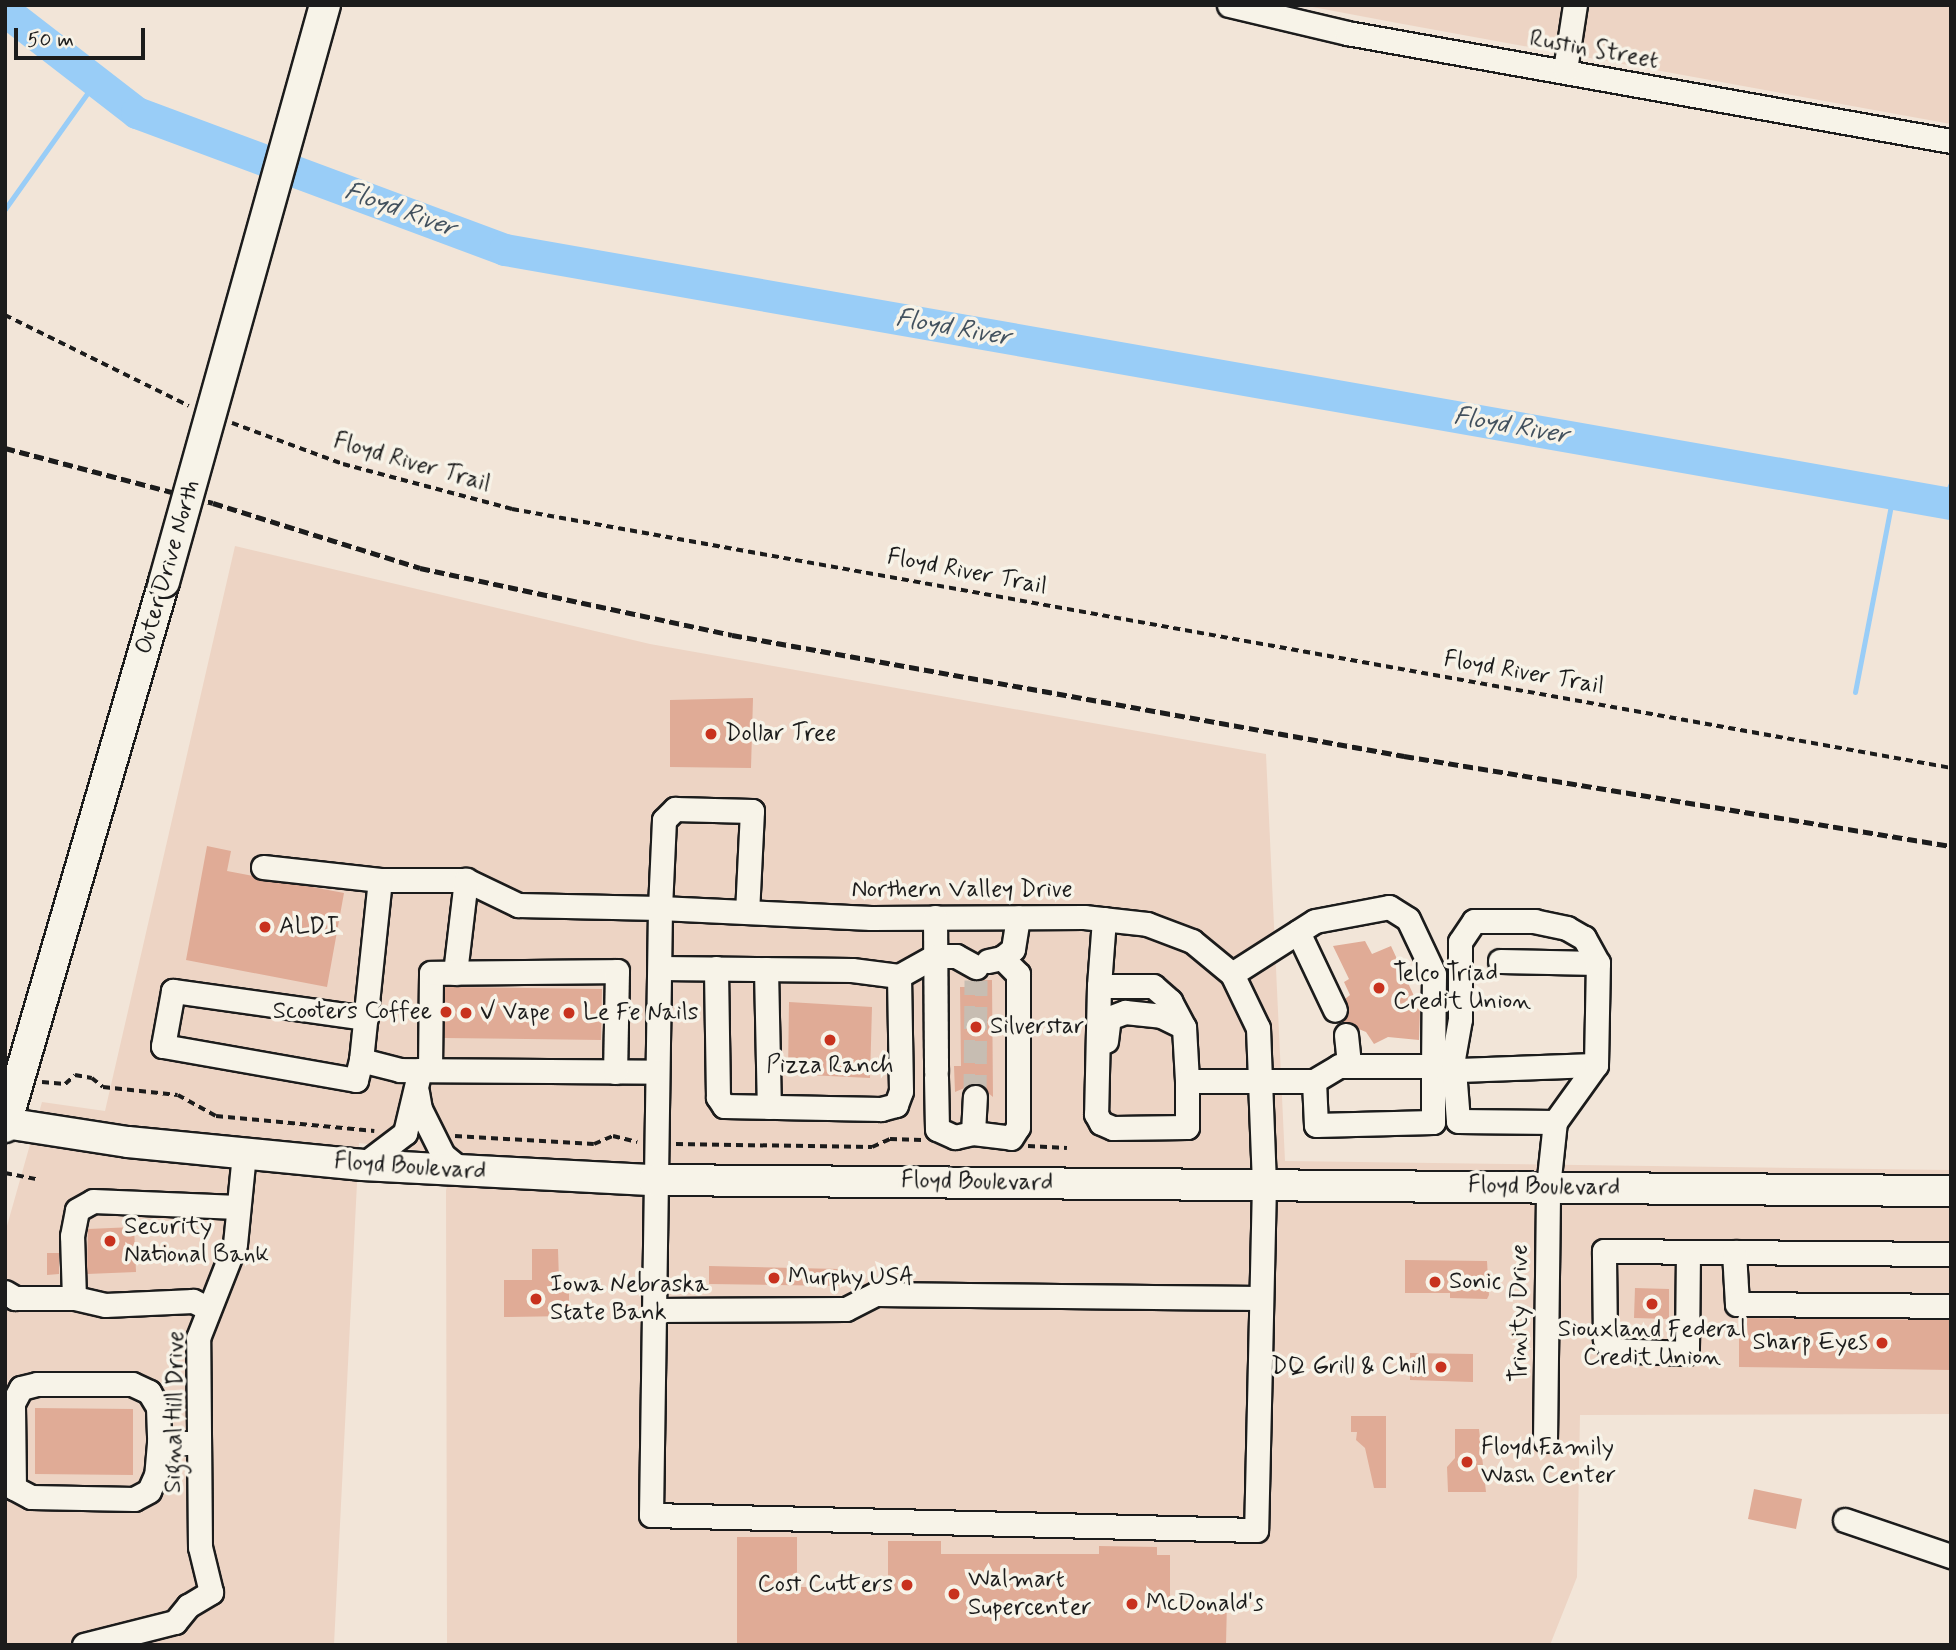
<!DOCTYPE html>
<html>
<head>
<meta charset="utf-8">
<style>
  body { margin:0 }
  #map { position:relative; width:1956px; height:1650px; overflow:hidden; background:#f2e5d8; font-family:Mynerve,sans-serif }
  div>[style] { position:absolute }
  .built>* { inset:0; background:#edd4c4 }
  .stream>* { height:5px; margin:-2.5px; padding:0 2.5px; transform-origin:2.5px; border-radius:2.5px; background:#99cdf7 }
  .river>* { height:32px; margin:-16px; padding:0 16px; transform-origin:16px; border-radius:16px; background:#99cdf7 }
  .building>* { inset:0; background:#e0ab96 }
  .minor-tunnel>* { height:23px; margin-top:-11.5px; transform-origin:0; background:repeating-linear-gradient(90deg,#c7bdb2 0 23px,transparent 0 34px) }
  .path>* { height:3.5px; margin-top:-1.75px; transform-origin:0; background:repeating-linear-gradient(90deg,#1c1c1c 0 7px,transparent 0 12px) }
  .roads { filter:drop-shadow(2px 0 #1c1c1c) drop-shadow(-2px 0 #1c1c1c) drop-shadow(0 2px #1c1c1c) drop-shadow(0 -2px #1c1c1c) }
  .minor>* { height:23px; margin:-11.5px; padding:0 11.5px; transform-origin:11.5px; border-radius:11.5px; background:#f7f3e8 }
  .major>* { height:30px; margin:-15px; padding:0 15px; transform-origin:15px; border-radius:15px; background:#f7f3e8 }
  .rail>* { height:5px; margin-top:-2.5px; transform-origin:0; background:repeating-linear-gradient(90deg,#1c1c1c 0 10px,transparent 0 15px) }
  .bridges { filter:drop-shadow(2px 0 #1c1c1c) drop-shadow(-2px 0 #1c1c1c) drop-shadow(0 2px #1c1c1c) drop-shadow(0 -2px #1c1c1c) }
  .major-bridge>* { height:30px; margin:-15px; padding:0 15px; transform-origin:15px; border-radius:15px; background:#f7f3e8 }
  .dots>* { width:19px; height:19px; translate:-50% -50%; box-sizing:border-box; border:4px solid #f7f3e8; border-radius:50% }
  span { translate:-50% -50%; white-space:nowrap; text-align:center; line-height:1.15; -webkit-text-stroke:7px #f7f3e8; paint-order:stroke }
  .street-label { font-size:24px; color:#1c1c1c }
  .poi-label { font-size:24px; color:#1c1c1c }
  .left { translate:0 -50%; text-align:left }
  .right { translate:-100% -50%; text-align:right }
  .water-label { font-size:26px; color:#42515e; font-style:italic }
  .frame { position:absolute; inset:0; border:7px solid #1c1c1c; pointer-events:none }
  .scale { position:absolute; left:14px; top:28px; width:131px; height:32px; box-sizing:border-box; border:4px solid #1c1c1c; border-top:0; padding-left:9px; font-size:21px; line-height:24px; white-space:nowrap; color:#1c1c1c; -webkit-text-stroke:5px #f7f3e8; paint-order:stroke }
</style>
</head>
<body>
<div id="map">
  <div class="built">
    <i style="clip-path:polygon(1302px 5px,1951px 5px,1951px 124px,1392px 22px)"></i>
    <i style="clip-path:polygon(235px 546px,650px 644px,1266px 754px,1285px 1161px,1951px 1170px,1951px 1414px,1580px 1415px,1577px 1577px,1550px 1645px,447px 1645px,446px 1190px,457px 1155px,359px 1143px,334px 1645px,5px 1645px,5px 1233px,42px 1102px,105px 1111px)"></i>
  </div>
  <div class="stream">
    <i style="left:5px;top:209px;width:157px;rotate:-54.6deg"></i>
    <i style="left:1943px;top:503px;width:22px;rotate:-68deg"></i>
    <i style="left:1855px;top:692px;width:202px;rotate:-79.1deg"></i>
  </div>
  <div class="river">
    <i style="left:5px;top:11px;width:167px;rotate:37.7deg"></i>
    <i style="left:137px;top:113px;width:393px;rotate:20.4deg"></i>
    <i style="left:505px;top:250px;width:1468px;rotate:9.96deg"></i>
  </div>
  <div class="building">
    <i style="clip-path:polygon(753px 698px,751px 768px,670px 767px,670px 700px)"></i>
    <i style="clip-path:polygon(207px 846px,231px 851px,227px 871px,344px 893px,327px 987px,186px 960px)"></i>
    <i style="clip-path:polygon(1365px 941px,1372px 954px,1391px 946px,1420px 1009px,1419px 1040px,1388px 1037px,1374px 1044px,1366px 1032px,1342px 1022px,1349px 1012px,1345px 999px,1350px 995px,1344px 982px,1349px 979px,1333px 946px)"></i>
    <i style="clip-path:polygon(971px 980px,992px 980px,993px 1097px,976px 1083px,955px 1092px,954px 1066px,961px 1066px,960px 987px,971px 987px)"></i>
    <i style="clip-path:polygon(445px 987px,602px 989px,601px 1040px,444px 1038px)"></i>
    <i style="clip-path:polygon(789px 1002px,872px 1007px,870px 1078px,788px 1074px)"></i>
    <i style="clip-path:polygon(134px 1227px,136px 1272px,87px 1274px,88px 1229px)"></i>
    <i style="clip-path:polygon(532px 1249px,558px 1249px,559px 1281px,569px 1281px,569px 1316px,504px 1317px,504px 1280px,532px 1280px)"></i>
    <i style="clip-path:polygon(47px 1253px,59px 1253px,59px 1274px,47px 1275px)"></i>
    <i style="clip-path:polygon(1405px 1260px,1487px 1261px,1489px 1295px,1487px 1299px,1450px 1298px,1450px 1293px,1405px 1293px)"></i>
    <i style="clip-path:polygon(709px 1266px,839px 1269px,839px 1286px,709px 1284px)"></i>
    <i style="clip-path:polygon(1635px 1288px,1669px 1289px,1669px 1319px,1634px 1318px)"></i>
    <i style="clip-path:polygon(1739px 1318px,1951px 1320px,1951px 1370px,1739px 1367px)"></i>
    <i style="clip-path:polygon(1410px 1353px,1473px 1354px,1473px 1382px,1410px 1380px)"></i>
    <i style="clip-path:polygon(35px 1408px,133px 1409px,133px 1475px,35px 1474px)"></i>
    <i style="clip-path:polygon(1351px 1416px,1386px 1416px,1386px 1488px,1374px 1488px,1365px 1448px,1356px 1440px,1357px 1432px,1351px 1432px)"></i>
    <i style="clip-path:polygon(1455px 1429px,1479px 1429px,1486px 1492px,1448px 1492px,1447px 1467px,1455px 1458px)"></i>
    <i style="clip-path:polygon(1754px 1489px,1802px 1499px,1796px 1529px,1748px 1519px)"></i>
    <i style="clip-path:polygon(737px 1537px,797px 1537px,797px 1587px,888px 1587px,888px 1541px,941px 1541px,941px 1554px,1099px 1554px,1099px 1546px,1157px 1547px,1157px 1555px,1170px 1555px,1170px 1601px,1227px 1601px,1226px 1645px,737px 1645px)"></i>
  </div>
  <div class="minor-tunnel">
    <i style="left:975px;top:1097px;width:117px;rotate:-89.5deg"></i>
  </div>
  <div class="path">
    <i style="left:5px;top:315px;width:205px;rotate:26.3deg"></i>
    <i style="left:232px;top:423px;width:118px;rotate:20.3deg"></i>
    <i style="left:343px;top:464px;width:175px;rotate:14.9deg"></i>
    <i style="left:512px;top:509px;width:1462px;rotate:10.2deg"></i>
    <i style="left:5px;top:873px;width:34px;rotate:90deg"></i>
    <i style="left:42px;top:1082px;width:23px;rotate:5deg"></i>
    <i style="left:65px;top:1084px;width:13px;rotate:-42deg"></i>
    <i style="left:75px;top:1075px;width:17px;rotate:10deg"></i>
    <i style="left:92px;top:1078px;width:14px;rotate:39deg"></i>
    <i style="left:103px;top:1087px;width:75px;rotate:6.1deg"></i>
    <i style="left:178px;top:1095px;width:43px;rotate:28.9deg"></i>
    <i style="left:216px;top:1116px;width:159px;rotate:5.4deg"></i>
    <i style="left:455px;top:1136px;width:139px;rotate:3.3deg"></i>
    <i style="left:594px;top:1144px;width:21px;rotate:-23deg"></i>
    <i style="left:613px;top:1136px;width:25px;rotate:14deg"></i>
    <i style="left:676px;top:1144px;width:196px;rotate:0.9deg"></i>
    <i style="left:872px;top:1147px;width:20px;rotate:-24deg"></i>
    <i style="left:890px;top:1139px;width:32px;rotate:2deg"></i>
    <i style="left:1028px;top:1146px;width:39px;rotate:3deg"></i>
    <i style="left:5px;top:1173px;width:32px;rotate:11deg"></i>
  </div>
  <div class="roads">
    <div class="minor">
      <i style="left:1229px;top:5px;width:121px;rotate:13.3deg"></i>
      <i style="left:1347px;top:33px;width:614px;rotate:10.14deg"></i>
      <i style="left:1565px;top:70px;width:66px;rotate:-81.3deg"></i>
      <i style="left:263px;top:867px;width:118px;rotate:6.3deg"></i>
      <i style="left:380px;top:880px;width:86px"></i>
      <i style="left:466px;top:880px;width:58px;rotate:25.7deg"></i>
      <i style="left:518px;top:905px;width:142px;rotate:1.2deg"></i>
      <i style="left:660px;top:908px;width:211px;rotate:2.7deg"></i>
      <i style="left:871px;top:918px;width:213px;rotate:-0.3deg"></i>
      <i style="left:1084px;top:917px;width:63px;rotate:6.3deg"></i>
      <i style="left:1147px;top:924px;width:48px;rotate:20.7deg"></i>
      <i style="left:1192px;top:941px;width:52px;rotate:39.5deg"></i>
      <i style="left:1232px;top:974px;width:60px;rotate:64.3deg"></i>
      <i style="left:1258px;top:1028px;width:156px;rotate:87.8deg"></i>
      <i style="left:1264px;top:1184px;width:346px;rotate:91.3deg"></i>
      <i style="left:1256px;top:1530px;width:605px;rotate:-178.58deg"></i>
      <i style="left:651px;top:1515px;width:607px;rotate:-89.15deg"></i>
      <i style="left:660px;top:908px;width:88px;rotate:-87.4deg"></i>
      <i style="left:664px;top:820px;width:16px;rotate:-45deg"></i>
      <i style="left:675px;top:809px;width:77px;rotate:1.5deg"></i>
      <i style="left:752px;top:811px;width:101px;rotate:92.8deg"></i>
      <i style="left:935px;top:917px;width:153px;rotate:89.6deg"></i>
      <i style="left:1104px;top:919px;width:67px;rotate:94.3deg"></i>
      <i style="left:1099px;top:986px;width:54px"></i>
      <i style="left:1153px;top:986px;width:23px;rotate:41deg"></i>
      <i style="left:1170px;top:1001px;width:30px;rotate:62deg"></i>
      <i style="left:1184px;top:1027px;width:54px;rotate:86.8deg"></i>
      <i style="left:1187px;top:1081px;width:127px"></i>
      <i style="left:1314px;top:1081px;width:44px;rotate:87.4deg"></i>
      <i style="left:1316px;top:1125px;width:117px;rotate:-1.5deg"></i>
      <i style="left:1433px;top:1122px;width:56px;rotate:-90deg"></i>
      <i style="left:1433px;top:1066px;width:94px;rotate:180deg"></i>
      <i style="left:1339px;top:1066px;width:29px;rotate:149deg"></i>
      <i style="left:1298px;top:932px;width:86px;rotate:64.6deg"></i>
      <i style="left:988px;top:961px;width:14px;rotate:-12deg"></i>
      <i style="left:1002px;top:958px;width:14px;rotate:-39deg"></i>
      <i style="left:1013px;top:949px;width:32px;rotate:-81deg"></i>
      <i style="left:1500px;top:961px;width:98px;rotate:1.2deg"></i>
      <i style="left:660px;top:968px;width:192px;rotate:0.6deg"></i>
      <i style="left:852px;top:970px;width:47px;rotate:7.3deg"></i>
      <i style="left:899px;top:976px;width:115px;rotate:89deg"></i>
      <i style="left:901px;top:1091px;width:15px;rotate:110deg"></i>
      <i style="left:896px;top:1105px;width:16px;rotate:165deg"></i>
      <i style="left:881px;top:1109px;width:157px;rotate:-178.9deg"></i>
      <i style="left:724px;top:1106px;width:11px;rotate:-124deg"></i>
      <i style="left:718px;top:1097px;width:129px;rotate:-90.9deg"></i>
      <i style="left:766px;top:969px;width:138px;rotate:88.8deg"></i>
      <i style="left:455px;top:973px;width:94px;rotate:-83.3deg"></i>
      <i style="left:1232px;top:974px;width:98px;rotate:-32.6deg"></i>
      <i style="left:1315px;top:921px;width:75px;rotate:-10.7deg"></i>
      <i style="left:1389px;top:907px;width:22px;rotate:32deg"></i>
      <i style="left:1408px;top:919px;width:61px;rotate:64.7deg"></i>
      <i style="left:1434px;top:974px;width:92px;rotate:90.6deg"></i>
      <i style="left:899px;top:976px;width:41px;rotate:-29.1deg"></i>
      <i style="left:935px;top:956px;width:21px"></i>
      <i style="left:956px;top:956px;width:23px;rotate:29deg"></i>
      <i style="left:1099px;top:986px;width:128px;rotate:91.3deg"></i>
      <i style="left:1096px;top:1114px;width:10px;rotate:61deg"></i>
      <i style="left:1101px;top:1123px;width:13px;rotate:23deg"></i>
      <i style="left:1113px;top:1128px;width:74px;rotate:-0.8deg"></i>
      <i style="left:1187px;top:1127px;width:46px;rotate:-90deg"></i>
      <i style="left:366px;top:1018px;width:195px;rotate:-172deg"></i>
      <i style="left:173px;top:991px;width:56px;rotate:100.3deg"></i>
      <i style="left:163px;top:1046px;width:196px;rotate:10deg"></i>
      <i style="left:356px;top:1080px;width:21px;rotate:-76deg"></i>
      <i style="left:361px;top:1060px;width:40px;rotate:14.4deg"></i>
      <i style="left:400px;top:1070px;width:257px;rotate:0.4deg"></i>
      <i style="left:1346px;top:1035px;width:31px;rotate:84deg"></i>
      <i style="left:1106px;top:1041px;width:23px;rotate:-83deg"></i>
      <i style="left:1109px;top:1018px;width:17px;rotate:-21deg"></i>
      <i style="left:1125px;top:1012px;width:36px;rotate:6deg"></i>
      <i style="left:1161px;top:1016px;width:25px;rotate:26deg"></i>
      <i style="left:361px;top:1060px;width:181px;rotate:-84deg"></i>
      <i style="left:430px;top:1070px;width:97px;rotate:-89.4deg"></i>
      <i style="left:431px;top:973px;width:186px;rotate:-0.6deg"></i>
      <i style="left:617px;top:971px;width:101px;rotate:91.1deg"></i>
      <i style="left:1457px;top:1070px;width:139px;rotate:-2.1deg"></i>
      <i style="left:936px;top:1077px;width:52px;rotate:88.9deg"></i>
      <i style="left:937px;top:1129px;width:20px;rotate:24deg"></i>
      <i style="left:955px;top:1137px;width:18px;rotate:-13deg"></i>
      <i style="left:973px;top:1133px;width:36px;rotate:-87deg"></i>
      <i style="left:417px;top:1092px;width:17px;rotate:80deg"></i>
      <i style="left:420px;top:1109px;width:51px;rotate:63.4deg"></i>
      <i style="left:443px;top:1155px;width:26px;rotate:39deg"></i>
      <i style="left:973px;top:1133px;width:38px;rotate:7deg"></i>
      <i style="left:1011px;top:1138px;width:13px;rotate:-58deg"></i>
      <i style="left:1018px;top:1127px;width:153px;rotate:-90deg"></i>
      <i style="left:1018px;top:974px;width:23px;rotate:-135deg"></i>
      <i style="left:363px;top:1165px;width:53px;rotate:-37.3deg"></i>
      <i style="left:405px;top:1133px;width:65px;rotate:-76.6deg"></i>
      <i style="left:1688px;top:1252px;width:101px;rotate:90.6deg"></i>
      <i style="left:1687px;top:1353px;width:76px;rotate:-177.7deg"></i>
      <i style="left:1611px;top:1350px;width:13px;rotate:-119deg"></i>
      <i style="left:1605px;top:1339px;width:88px;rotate:-90.7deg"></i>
      <i style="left:1604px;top:1251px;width:347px;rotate:0.5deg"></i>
      <i style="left:1734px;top:1252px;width:52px;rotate:86.7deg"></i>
      <i style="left:1737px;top:1304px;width:214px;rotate:0.5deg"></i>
      <i style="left:5px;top:1292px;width:12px;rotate:31deg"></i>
      <i style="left:15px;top:1298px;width:59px"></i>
      <i style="left:207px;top:1308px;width:16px;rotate:-153deg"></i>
      <i style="left:193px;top:1301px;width:88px;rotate:177.4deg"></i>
      <i style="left:105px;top:1305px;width:32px;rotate:-167deg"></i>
      <i style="left:74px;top:1298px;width:62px;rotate:-91.8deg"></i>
      <i style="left:72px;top:1236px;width:26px;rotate:-79deg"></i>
      <i style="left:77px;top:1210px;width:18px;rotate:-29deg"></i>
      <i style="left:93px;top:1201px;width:145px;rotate:2.4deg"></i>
      <i style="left:654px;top:1310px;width:192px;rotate:-0.3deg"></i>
      <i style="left:846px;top:1309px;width:34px;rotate:-27deg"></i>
      <i style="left:876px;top:1294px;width:385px;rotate:0.6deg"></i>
      <i style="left:1545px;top:1440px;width:253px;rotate:-89.3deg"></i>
      <i style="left:1548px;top:1187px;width:65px;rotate:-83.9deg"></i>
      <i style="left:1555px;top:1122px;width:70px;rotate:-54.3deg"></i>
      <i style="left:1596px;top:1065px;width:102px;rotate:-88.9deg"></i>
      <i style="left:1598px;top:963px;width:29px;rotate:-119deg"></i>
      <i style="left:1584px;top:938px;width:20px;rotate:-150deg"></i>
      <i style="left:1567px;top:928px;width:33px;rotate:-168deg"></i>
      <i style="left:1535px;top:921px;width:61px;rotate:180deg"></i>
      <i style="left:1474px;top:921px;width:25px;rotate:124deg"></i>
      <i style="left:1460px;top:942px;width:77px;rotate:90deg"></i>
      <i style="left:1460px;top:1019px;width:39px;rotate:100deg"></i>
      <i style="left:1453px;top:1057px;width:64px;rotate:85.5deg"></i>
      <i style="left:1458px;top:1121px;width:97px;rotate:0.6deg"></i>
      <i style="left:159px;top:1443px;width:32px;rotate:95deg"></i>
      <i style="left:156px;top:1475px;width:17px;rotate:114deg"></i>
      <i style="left:149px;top:1491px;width:17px;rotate:152deg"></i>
      <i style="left:134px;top:1499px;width:103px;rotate:-178.9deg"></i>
      <i style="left:31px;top:1497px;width:19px;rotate:-152deg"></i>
      <i style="left:14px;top:1488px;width:85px;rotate:-90.7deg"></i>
      <i style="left:13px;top:1403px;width:17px;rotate:-62deg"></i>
      <i style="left:21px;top:1388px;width:16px;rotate:-14deg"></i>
      <i style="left:37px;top:1384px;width:95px"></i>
      <i style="left:132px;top:1384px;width:19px;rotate:25deg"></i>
      <i style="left:149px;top:1392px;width:17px;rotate:59deg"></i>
      <i style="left:158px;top:1407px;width:36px;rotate:88deg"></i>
      <i style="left:159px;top:1443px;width:40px"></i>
      <i style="left:1845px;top:1520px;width:112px;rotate:18.8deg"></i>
      <i style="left:84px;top:1645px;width:94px;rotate:-14.2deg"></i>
      <i style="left:175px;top:1622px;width:21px;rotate:-51deg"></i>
      <i style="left:188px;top:1606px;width:27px;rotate:-31deg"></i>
      <i style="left:211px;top:1592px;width:46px;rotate:-103.7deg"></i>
      <i style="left:200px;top:1547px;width:209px;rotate:-90.5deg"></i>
      <i style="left:198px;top:1338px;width:101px;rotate:-68.5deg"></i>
      <i style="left:235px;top:1244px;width:90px;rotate:-84.3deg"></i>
    </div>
    <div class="major">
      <i style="left:5px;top:1123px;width:124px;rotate:8.8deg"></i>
      <i style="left:128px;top:1142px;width:236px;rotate:5.6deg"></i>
      <i style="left:363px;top:1165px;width:291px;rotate:3deg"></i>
      <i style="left:654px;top:1180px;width:1297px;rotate:0.49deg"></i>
      <i style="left:5px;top:1127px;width:568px;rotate:-73.74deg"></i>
    </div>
  </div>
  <div class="rail">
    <i style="left:5px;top:448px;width:215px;rotate:14.8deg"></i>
    <i style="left:213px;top:503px;width:217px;rotate:17.4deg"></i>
    <i style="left:420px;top:568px;width:319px;rotate:12.1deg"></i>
    <i style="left:732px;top:635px;width:683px;rotate:10.21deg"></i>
    <i style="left:1404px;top:756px;width:554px;rotate:9.34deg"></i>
  </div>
  <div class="bridges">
    <div class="major-bridge">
      <i style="left:164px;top:582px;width:599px;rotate:-74.41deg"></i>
    </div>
  </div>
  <div class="dots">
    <i style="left:711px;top:734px;background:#c8321e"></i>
    <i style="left:265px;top:927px;background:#c8321e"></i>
    <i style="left:1379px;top:988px;background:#c8321e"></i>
    <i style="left:446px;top:1012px;background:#c8321e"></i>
    <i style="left:466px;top:1013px;background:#c8321e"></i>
    <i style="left:569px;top:1013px;background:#c8321e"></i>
    <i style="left:976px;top:1027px;background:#c8321e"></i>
    <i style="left:830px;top:1040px;background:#c8321e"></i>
    <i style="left:110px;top:1241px;background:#c8321e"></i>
    <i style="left:774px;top:1278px;background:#c8321e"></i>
    <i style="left:1435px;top:1282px;background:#c8321e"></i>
    <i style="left:536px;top:1299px;background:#c8321e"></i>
    <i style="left:1652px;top:1304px;background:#c8321e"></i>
    <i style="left:1882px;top:1343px;background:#c8321e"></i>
    <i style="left:1441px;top:1367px;background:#c8321e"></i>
    <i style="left:1467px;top:1462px;background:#c8321e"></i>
    <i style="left:907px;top:1585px;background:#c8321e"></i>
    <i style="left:954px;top:1594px;background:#c8321e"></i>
    <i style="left:1132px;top:1604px;background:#c8321e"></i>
  </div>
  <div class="street-label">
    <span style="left:1594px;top:50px;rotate:10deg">Rustin Street</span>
    <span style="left:412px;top:463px;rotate:16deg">Floyd River Trail</span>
    <span style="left:168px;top:567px;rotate:-74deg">Outer Drive North</span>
    <span style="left:967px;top:572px;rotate:11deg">Floyd River Trail</span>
    <span style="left:1524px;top:673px;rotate:10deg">Floyd River Trail</span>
    <span style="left:962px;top:890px">Northern Valley Drive</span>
    <span style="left:410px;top:1167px;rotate:4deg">Floyd Boulevard</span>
    <span style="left:977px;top:1182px;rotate:1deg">Floyd Boulevard</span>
    <span style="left:1544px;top:1187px;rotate:1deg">Floyd Boulevard</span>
    <span style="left:1520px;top:1313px;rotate:-90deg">Trinity Drive</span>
    <span style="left:175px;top:1412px;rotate:-89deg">Signal Hill Drive</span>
  </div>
  <div class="poi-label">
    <span class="left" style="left:725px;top:734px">Dollar Tree</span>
    <span class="left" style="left:279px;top:927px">ALDI</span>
    <span class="left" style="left:1393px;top:988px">Telco Triad<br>Credit Union</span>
    <span class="right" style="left:432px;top:1012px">Scooters Coffee</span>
    <span class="left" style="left:480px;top:1013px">V Vape</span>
    <span class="left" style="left:583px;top:1013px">Le Fe Nails</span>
    <span class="left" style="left:990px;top:1027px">Silverstar</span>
    <span style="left:830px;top:1066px">Pizza Ranch</span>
    <span class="left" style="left:124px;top:1241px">Security<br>National Bank</span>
    <span class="left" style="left:788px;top:1278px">Murphy USA</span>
    <span class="left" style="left:1449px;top:1282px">Sonic</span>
    <span class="left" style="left:550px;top:1299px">Iowa Nebraska<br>State Bank</span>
    <span style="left:1652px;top:1344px">Siouxland Federal<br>Credit Union</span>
    <span class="right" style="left:1868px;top:1343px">Sharp Eyes</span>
    <span class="right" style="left:1427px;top:1367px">DQ Grill &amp; Chill</span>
    <span class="left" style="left:1481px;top:1462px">Floyd Family<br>Wash Center</span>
    <span class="left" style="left:968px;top:1594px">Walmart<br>Supercenter</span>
    <span class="right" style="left:893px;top:1585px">Cost Cutters</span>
    <span class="left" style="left:1146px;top:1604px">McDonald's</span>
  </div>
  <div class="water-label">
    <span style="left:400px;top:211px;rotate:20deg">Floyd River</span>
    <span style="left:953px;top:329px;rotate:10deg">Floyd River</span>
    <span style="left:1511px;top:427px;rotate:10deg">Floyd River</span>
  </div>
  <div class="frame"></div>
  <div class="scale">50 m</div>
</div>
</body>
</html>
